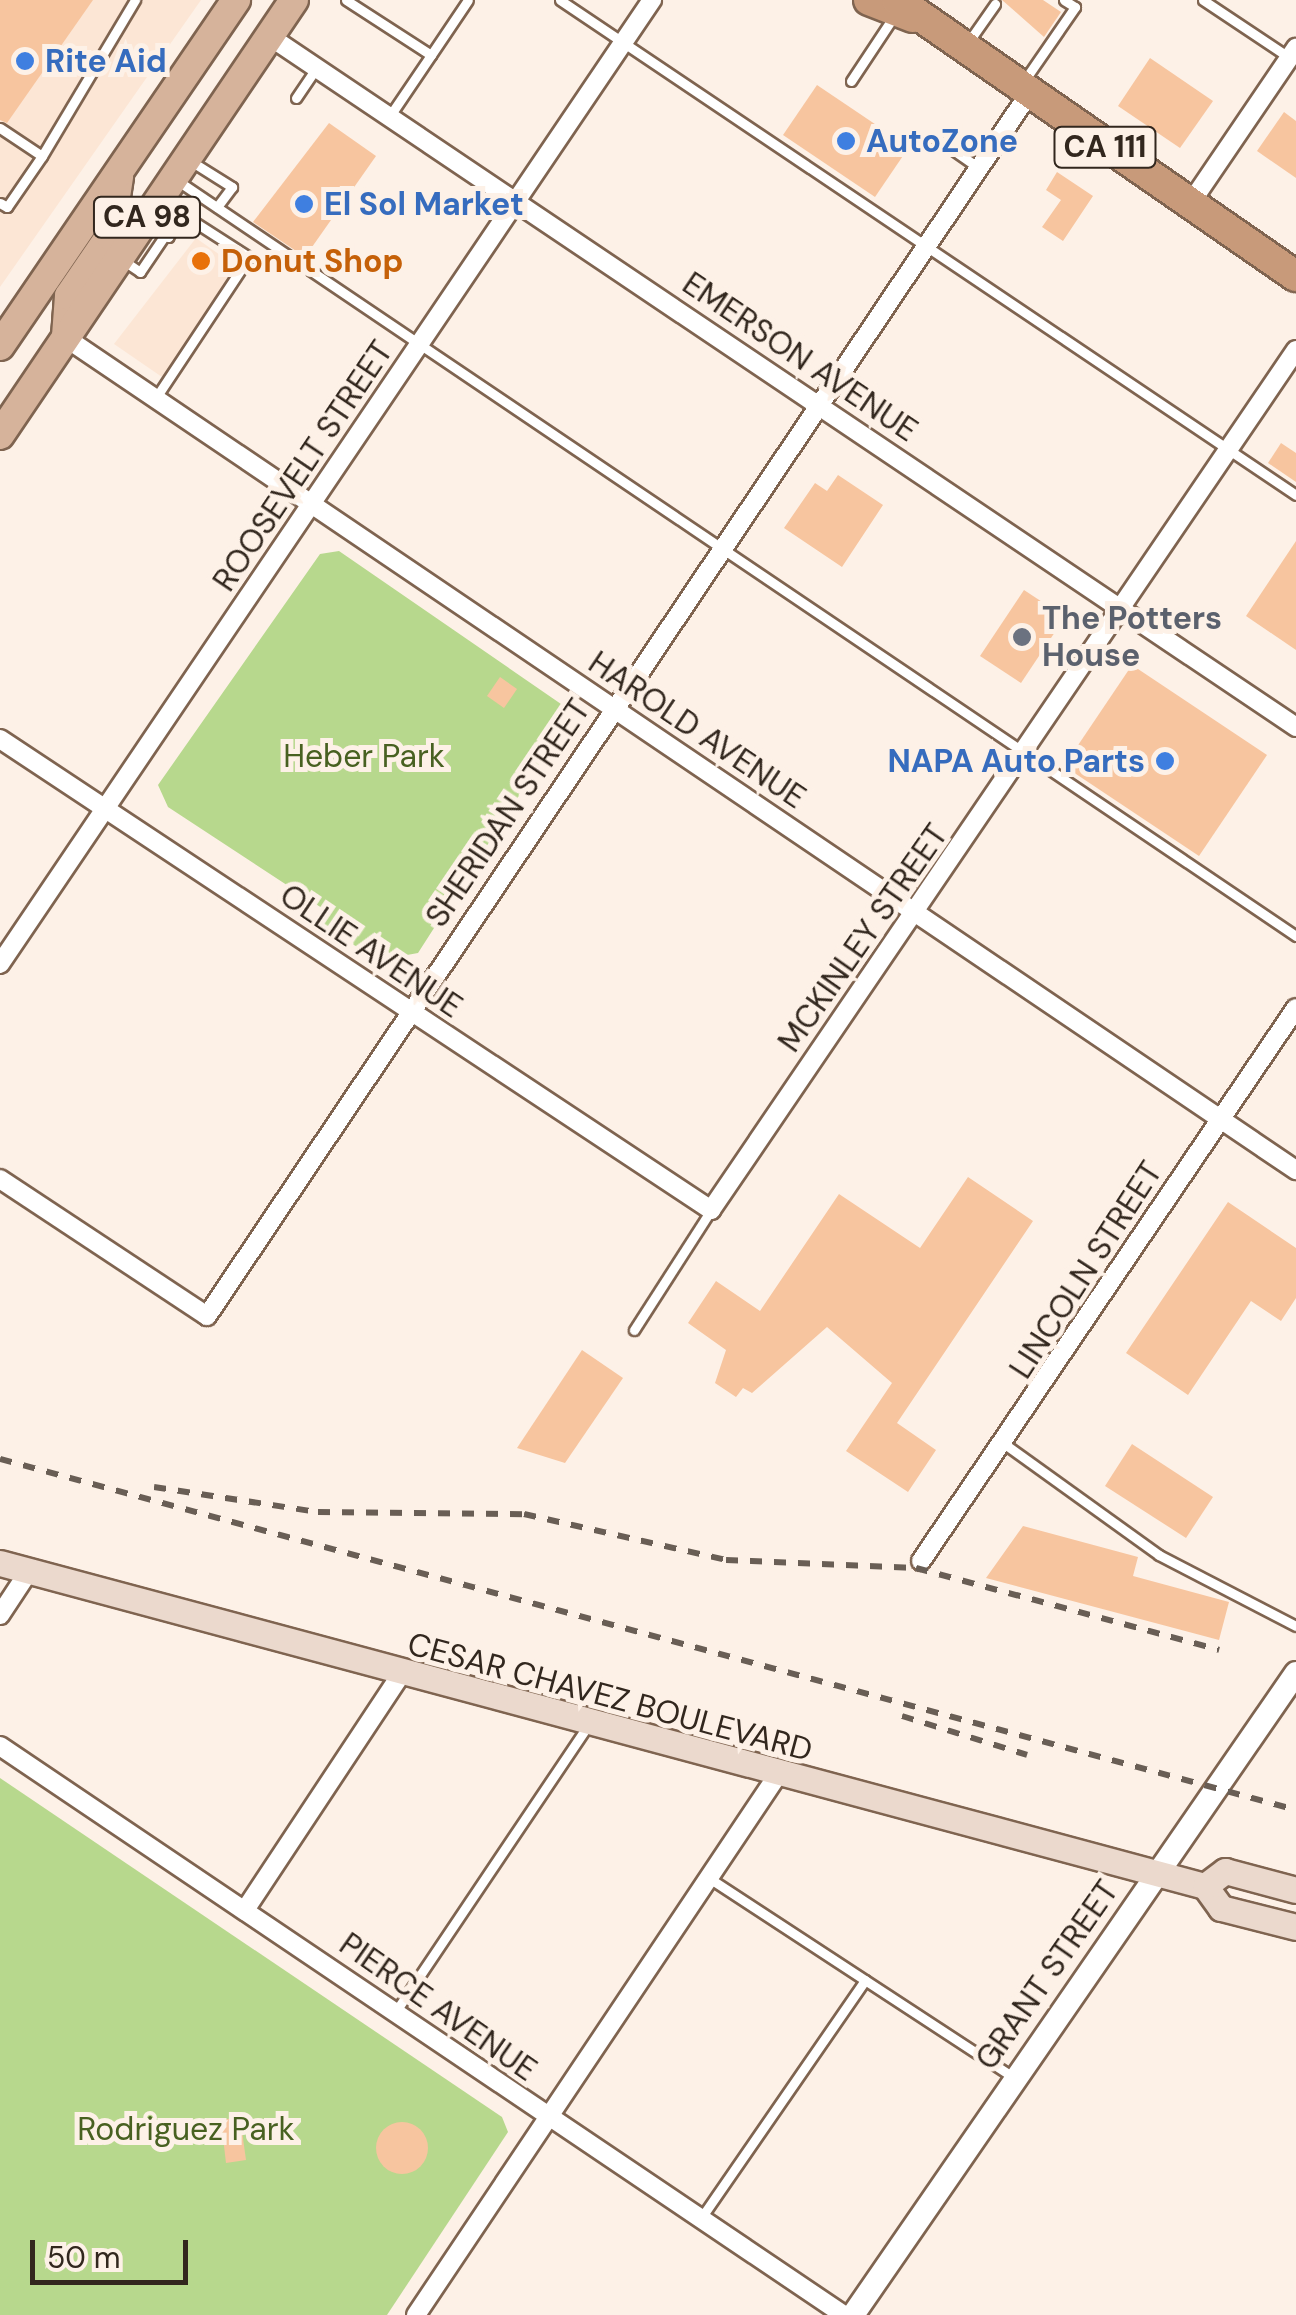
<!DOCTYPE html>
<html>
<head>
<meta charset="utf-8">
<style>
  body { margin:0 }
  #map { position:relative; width:1296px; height:2315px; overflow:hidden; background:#fdf1e7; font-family:"DM Sans",sans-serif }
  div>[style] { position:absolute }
  .built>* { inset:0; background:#fce6d5 }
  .green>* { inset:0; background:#b7d88d }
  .building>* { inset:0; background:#f7c59f }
  .round { border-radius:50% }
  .roads { filter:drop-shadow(2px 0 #7f6450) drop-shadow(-2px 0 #7f6450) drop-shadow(0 2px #7f6450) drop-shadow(0 -2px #7f6450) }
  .service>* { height:9px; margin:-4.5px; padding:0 4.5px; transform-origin:4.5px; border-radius:4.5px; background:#fff }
  .minor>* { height:18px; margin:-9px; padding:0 9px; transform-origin:9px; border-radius:9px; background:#fff }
  .tertiary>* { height:22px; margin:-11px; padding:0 11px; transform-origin:11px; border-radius:11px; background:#fff }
  .secondary>* { height:25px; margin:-12.5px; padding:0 12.5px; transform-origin:12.5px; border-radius:12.5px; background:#ebd9cd }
  .primary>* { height:28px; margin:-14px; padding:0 14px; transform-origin:14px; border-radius:14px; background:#d6b39b }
  .trunk>* { height:30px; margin:-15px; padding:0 15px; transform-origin:15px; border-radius:15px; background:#c89a7a }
  .rail>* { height:6px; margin-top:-3px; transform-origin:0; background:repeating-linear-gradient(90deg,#695e55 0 12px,transparent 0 24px) }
  .dots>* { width:28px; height:28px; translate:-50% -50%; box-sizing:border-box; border:5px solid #fdf1e7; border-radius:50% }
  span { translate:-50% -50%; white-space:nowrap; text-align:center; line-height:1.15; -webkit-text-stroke:10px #fdf1e7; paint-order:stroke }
  .shield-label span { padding:2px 8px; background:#fdf1e7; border:2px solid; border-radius:8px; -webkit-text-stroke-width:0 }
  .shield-label { font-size:30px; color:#32271e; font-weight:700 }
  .shop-label { font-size:32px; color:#366cbe; font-weight:700 }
  .left { translate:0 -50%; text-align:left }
  .right { translate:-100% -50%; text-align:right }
  .food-label { font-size:32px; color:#c56008; font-weight:700 }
  .street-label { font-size:32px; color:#32271e }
  .worship-label { font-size:32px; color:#5b616d; font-weight:700 }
  .park-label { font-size:32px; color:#486121 }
  .scale { position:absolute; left:30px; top:2240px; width:158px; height:45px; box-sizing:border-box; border:5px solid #32271e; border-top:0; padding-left:12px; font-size:30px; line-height:35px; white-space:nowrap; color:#32271e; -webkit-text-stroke:8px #fdf1e7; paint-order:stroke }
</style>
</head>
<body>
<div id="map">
  <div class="built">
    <i style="clip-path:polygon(0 0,201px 0,0 287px)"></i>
    <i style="clip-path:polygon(196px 238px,237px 267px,162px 377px,114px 344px)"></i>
  </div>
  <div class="green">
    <i style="clip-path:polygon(339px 551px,561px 704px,567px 721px,418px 953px,396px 957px,383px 949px,375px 959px,321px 923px,328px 912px,168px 807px,158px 785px,320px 554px)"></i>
    <i style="clip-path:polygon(0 1778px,502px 2117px,508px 2132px,387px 2315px,0 2315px)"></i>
  </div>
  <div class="building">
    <i style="clip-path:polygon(0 0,93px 0,7px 123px,0 120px)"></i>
    <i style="clip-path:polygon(1002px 0,1043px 0,1061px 12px,1044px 37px)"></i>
    <i style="clip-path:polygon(1150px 58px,1213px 101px,1180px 148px,1118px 106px)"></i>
    <i style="clip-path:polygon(817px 85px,909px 147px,875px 197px,783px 135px)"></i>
    <i style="clip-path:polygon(1284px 112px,1296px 121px,1296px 178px,1257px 151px)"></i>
    <i style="clip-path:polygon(329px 123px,376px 156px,305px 257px,253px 222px)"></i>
    <i style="clip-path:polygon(1057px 172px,1093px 196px,1063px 241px,1042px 227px,1061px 200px,1046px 190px)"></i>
    <i style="clip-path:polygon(1281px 443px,1296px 453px,1296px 482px,1268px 463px)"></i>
    <i style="clip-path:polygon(838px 475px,883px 505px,842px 567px,784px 528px,815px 483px,827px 491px)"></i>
    <i style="clip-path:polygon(1296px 541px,1296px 650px,1246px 616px)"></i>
    <i style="clip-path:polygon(1024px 590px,1065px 617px,1021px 683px,980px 656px)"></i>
    <i style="clip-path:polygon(1132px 665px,1267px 755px,1199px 856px,1064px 766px)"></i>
    <i style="clip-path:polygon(500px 677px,517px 689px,504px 708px,487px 696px)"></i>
    <i style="clip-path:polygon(968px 1177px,1033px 1221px,897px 1423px,936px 1450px,908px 1492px,846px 1451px,892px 1383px,827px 1327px,752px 1393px,743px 1388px,736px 1397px,715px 1383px,726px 1350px,688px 1323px,716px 1281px,760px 1311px,839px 1194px,920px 1248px)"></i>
    <i style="clip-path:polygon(1228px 1202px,1296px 1248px,1296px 1298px,1281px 1321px,1251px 1301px,1188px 1395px,1126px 1353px)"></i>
    <i style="clip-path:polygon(582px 1350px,623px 1378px,565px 1463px,517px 1448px)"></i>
    <i style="clip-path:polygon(1132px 1444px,1213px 1497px,1186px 1538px,1105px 1486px)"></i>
    <i style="clip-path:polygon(1023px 1526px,1138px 1557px,1133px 1576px,1229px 1602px,1219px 1640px,986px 1578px)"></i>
    <i style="clip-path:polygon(240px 2117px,246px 2160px,226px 2163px,221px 2120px)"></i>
    <i class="round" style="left:376px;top:2122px;width:52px;height:52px"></i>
  </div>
  <div class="roads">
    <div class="service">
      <i style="left:346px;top:0;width:101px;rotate:32.9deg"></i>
      <i style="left:431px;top:55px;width:75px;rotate:124.1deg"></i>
      <i style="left:560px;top:0;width:887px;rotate:33.92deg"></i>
      <i style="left:1203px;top:0;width:105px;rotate:33.7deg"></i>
      <i style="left:967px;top:44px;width:49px;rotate:-55deg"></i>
      <i style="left:431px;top:55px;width:66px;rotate:-56.1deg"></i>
      <i style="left:851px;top:81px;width:78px;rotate:-56.5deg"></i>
      <i style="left:1024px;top:81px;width:90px;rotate:-55.4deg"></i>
      <i style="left:1075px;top:7px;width:13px;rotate:-148deg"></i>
      <i style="left:296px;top:98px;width:36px;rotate:-56deg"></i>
      <i style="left:0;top:128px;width:50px;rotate:33.7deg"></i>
      <i style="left:936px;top:138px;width:52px;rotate:34.9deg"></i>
      <i style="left:189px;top:160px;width:51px;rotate:32.1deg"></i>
      <i style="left:232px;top:187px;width:25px;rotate:127deg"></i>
      <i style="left:175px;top:179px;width:1353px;rotate:34.03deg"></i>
      <i style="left:0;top:203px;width:8px;rotate:30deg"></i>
      <i style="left:7px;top:207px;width:62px;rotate:-55.5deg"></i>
      <i style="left:42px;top:156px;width:182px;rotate:-59.2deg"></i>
      <i style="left:146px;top:222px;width:27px;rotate:34deg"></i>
      <i style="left:168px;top:237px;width:27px;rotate:-59deg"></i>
      <i style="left:182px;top:214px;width:80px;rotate:32.7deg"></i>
      <i style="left:249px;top:257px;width:170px;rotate:123.5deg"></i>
      <i style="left:121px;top:259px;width:23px;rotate:34deg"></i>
      <i style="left:140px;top:272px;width:45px;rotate:-56deg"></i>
      <i style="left:634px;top:1330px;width:143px;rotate:-57.3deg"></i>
      <i style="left:1006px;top:1445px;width:188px;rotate:35.7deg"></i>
      <i style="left:1159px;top:1555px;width:154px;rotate:27.4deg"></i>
      <i style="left:709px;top:1878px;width:367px;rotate:33.2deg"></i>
      <i style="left:396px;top:2011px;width:344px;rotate:-56.1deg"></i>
      <i style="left:701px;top:2218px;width:289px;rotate:-55.4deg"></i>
    </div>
    <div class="minor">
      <i style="left:269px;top:36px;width:1238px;rotate:33.93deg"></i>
      <i style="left:1190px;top:204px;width:189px;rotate:-55.8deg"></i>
      <i style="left:66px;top:338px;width:1485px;rotate:34.08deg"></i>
      <i style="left:0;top:739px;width:853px;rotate:33.52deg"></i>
      <i style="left:711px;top:1210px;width:1040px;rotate:-55.78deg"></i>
      <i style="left:0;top:964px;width:1164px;rotate:-55.93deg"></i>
      <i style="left:0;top:1179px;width:248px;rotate:33.5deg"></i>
      <i style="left:207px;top:1316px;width:1471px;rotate:-56.08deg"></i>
      <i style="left:921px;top:1561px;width:668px;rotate:-55.86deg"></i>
      <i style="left:0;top:1615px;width:53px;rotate:-56.6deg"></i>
      <i style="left:0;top:1746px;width:1018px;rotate:33.99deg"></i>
      <i style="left:245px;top:1910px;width:283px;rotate:-56.5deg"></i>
      <i style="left:416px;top:2315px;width:649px;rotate:-56.19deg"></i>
    </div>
    <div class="tertiary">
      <i style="left:853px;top:2315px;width:780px;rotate:-55.39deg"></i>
    </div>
    <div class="secondary">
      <i style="left:0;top:1563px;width:1248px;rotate:15.01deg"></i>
      <i style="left:1205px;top:1886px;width:27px;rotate:54deg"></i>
      <i style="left:1221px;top:1908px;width:77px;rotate:14.2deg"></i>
      <i style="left:1205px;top:1886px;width:25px;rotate:-37deg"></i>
      <i style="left:1225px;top:1871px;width:73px;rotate:15deg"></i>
    </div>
    <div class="primary">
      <i style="left:66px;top:336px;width:40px;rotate:-85.7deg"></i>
      <i style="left:69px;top:296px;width:73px;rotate:-55.7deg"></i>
      <i style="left:110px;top:236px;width:60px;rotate:-81.3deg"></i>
      <i style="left:0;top:346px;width:419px;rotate:-55.7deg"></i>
      <i style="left:0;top:435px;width:525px;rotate:-55.95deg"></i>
    </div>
    <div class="trunk">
      <i style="left:869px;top:0;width:47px;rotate:21.1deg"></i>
      <i style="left:897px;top:0;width:485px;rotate:34.7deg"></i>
    </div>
  </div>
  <div class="rail">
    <i style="left:0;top:1459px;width:1343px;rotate:15.15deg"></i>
    <i style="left:154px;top:1487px;width:166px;rotate:8.7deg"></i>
    <i style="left:318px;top:1512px;width:206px;rotate:0.6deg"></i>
    <i style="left:524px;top:1514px;width:207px;rotate:12.8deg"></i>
    <i style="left:726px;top:1560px;width:190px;rotate:2.4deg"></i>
    <i style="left:916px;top:1568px;width:314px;rotate:15.1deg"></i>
    <i style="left:902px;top:1716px;width:131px;rotate:17.3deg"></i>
  </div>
  <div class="dots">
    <i style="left:25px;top:61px;background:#3f7fe0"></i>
    <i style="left:846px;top:141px;background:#3f7fe0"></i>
    <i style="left:304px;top:204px;background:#3f7fe0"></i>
    <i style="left:201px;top:261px;background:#e8710a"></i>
    <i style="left:1022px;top:637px;background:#6b7280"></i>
    <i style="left:1165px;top:761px;background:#3f7fe0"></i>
  </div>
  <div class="shield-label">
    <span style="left:1105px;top:147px">CA 111</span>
    <span style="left:147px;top:217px">CA 98</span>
  </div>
  <div class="shop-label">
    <span class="left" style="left:45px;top:61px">Rite Aid</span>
    <span class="left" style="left:866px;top:141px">AutoZone</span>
    <span class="left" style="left:324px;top:204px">El Sol Market</span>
    <span class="right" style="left:1145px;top:761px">NAPA Auto Parts</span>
  </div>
  <div class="food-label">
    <span class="left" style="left:221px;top:261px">Donut Shop</span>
  </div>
  <div class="street-label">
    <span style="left:800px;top:357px;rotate:34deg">EMERSON AVENUE</span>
    <span style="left:303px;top:466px;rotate:-56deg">ROOSEVELT STREET</span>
    <span style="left:697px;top:730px;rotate:34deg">HAROLD AVENUE</span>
    <span style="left:508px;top:813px;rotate:-56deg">SHERIDAN STREET</span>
    <span style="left:863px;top:938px;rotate:-55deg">MCKINLEY STREET</span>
    <span style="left:371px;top:951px;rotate:34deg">OLLIE AVENUE</span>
    <span style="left:1086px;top:1270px;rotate:-57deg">LINCOLN STREET</span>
    <span style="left:610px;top:1697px;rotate:15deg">CESAR CHAVEZ BOULEVARD</span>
    <span style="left:1047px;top:1975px;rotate:-55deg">GRANT STREET</span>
    <span style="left:438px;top:2007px;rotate:35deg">PIERCE AVENUE</span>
  </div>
  <div class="worship-label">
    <span class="left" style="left:1042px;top:637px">The Potters<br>House</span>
  </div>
  <div class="park-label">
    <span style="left:364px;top:756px">Heber Park</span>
    <span style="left:186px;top:2129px">Rodriguez Park</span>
  </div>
  <div class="scale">50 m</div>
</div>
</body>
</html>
